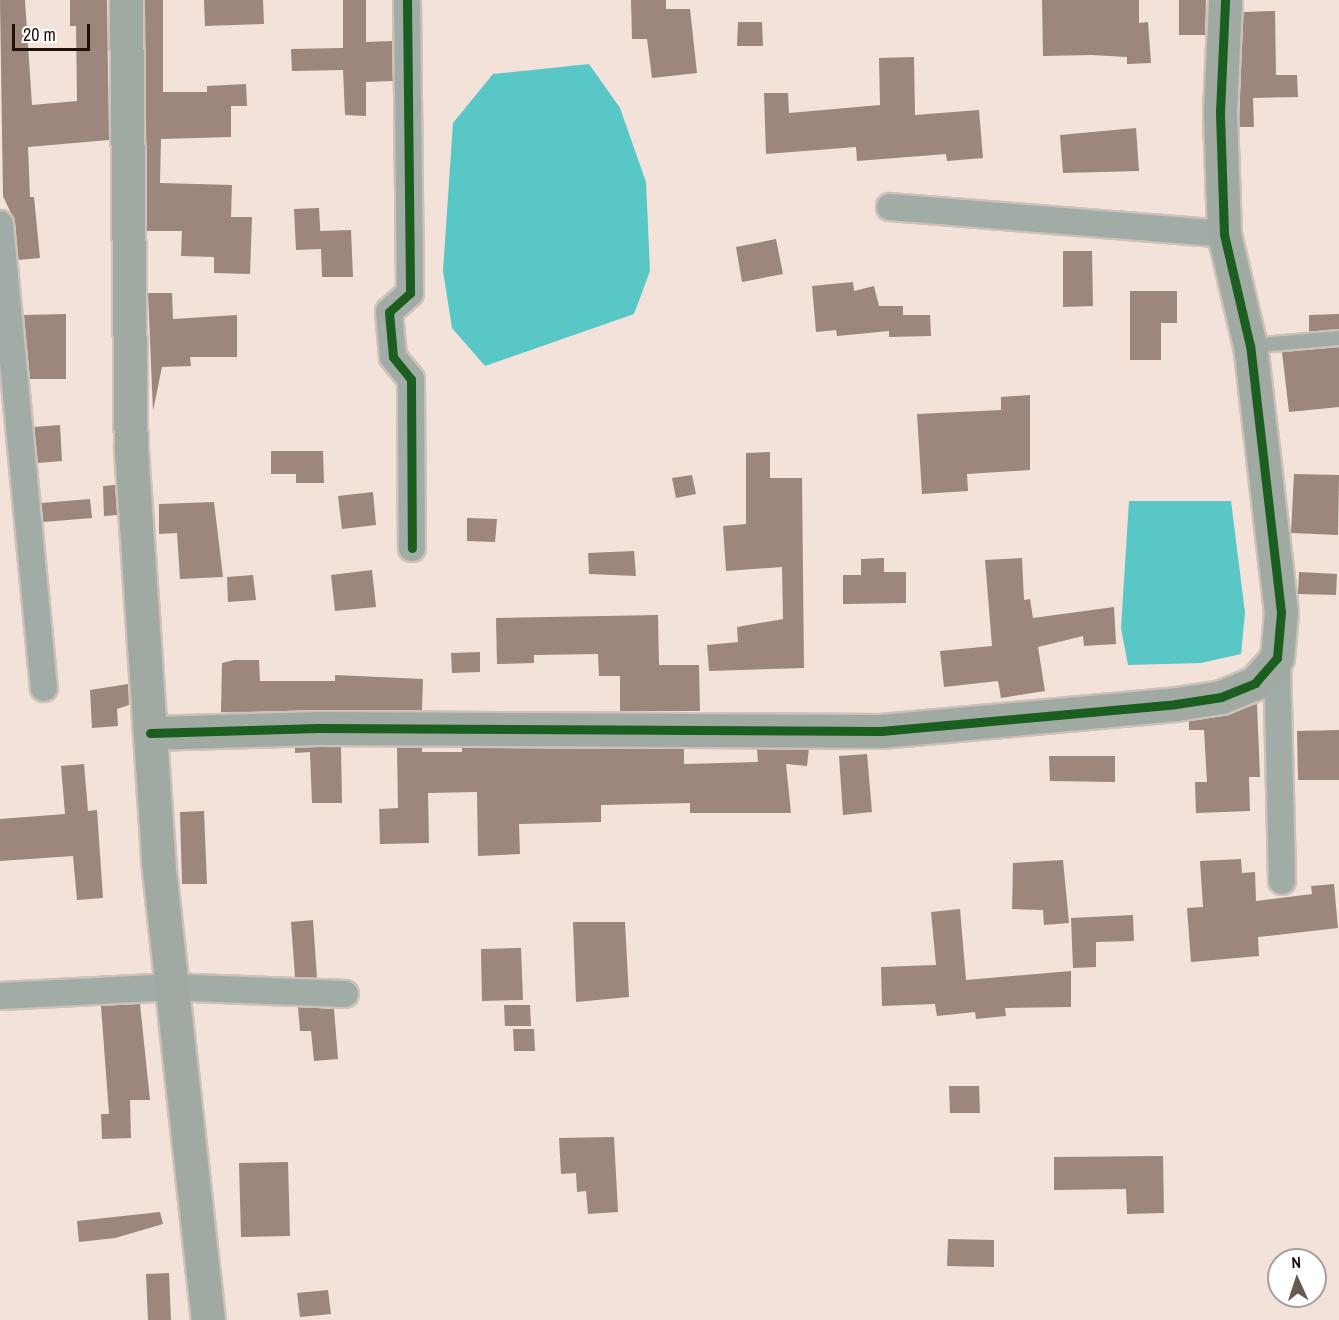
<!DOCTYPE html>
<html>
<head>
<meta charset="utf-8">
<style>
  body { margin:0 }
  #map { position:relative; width:1339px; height:1320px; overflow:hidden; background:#f2e2da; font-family:"Archivo Narrow",sans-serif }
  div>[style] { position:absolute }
  .water>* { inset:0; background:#59c7c6 }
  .building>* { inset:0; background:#9d867c }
  .roads { filter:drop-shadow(2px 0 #cdc1ba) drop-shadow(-2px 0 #cdc1ba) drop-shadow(0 2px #cdc1ba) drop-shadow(0 -2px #cdc1ba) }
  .lane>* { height:14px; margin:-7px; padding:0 7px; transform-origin:7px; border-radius:7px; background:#a1aca6 }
  .street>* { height:26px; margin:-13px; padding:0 13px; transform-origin:13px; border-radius:13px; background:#a1aca6 }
  .secondary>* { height:33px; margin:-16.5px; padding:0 16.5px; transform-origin:16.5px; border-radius:16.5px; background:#a0aaa3 }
  .cycleway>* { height:9px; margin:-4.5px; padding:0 4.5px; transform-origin:4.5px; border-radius:4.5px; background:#1b5e20 }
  span { translate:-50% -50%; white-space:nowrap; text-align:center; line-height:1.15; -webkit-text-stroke:6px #fff; paint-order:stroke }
  .north { position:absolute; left:1267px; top:1248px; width:60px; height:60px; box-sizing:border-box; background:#fff; border:2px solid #a5a09d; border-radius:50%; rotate:357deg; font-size:16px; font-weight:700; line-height:24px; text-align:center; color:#1d110a }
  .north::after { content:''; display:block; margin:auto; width:21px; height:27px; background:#685a53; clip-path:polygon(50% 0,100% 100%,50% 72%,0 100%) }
  .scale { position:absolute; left:12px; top:24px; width:78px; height:27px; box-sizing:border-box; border:3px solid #1d110a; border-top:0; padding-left:8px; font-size:18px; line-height:21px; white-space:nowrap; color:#1d110a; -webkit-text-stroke:4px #fff; paint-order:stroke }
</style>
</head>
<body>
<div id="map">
  <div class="water">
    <i style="clip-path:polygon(589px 64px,620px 108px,646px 182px,650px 271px,634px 314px,485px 366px,452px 328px,443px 271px,453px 123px,493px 74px)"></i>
    <i style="clip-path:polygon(1129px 501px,1231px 501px,1245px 613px,1241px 654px,1201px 663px,1128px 665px,1121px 628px)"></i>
  </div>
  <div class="building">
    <i style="clip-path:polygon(0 0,25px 0,32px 105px,77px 101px,76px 26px,70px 26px,70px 0,107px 0,109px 140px,28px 147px,30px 197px,34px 197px,40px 258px,18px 260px,15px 222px,3px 196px)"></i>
    <i style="clip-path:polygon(145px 0,163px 0,163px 92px,207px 92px,207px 86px,246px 84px,247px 106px,231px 106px,231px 137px,161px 139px,160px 183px,232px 185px,231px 217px,252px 217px,250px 274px,214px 273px,214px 257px,181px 256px,182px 231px,147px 231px)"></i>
    <i style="clip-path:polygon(204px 0,263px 0,264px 24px,205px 26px)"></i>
    <i style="clip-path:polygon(343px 0,366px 0,366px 42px,392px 41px,393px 81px,366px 82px,366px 116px,345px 115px,343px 70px,292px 71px,291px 49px,343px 48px)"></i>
    <i style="clip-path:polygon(631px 0,666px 0,666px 9px,690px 9px,697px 73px,652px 78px,647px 39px,632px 39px)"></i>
    <i style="clip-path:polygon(1042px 0,1139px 0,1139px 23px,1148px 22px,1151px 63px,1127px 64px,1127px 57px,1092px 55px,1043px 56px)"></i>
    <i style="clip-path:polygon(1179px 0,1206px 0,1205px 35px,1179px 35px)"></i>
    <i style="clip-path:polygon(1275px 11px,1276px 75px,1297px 75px,1298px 97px,1253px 98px,1254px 127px,1239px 127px,1243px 12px)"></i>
    <i style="clip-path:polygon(738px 22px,762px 22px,763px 46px,737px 46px)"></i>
    <i style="clip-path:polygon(914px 57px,915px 115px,979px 110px,983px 158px,947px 161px,946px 154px,857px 161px,856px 147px,766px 154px,764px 93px,788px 93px,789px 113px,880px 105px,879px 58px)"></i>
    <i style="clip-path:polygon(1136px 128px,1139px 171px,1063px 173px,1060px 135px)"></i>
    <i style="clip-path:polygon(319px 208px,321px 245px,320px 231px,351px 230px,353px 277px,322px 277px,321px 249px,296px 250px,294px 209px)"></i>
    <i style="clip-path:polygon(776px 239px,783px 274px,742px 282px,736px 247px)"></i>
    <i style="clip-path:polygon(1063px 251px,1092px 251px,1093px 306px,1063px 307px)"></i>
    <i style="clip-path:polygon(853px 282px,854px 291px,874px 286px,879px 306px,903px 306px,903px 315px,930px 315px,931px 336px,889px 337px,889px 331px,837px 336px,836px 330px,816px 332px,812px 286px)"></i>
    <i style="clip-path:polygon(1130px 291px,1177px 291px,1177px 323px,1161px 323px,1161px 360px,1130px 360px)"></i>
    <i style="clip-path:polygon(148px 293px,172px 293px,173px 319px,237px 315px,237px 357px,190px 357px,191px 366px,162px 367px,153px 411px)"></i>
    <i style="clip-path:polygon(66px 314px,66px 379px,30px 379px,24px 315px)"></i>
    <i style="clip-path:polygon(1339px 314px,1339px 329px,1309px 332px,1309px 315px)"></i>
    <i style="clip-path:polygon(1339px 347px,1339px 407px,1289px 412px,1282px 352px)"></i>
    <i style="clip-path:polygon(1030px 395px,1030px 470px,967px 474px,968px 491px,922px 494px,917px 414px,1001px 410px,1001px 397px)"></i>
    <i style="clip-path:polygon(60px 425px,62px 461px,38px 463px,34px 427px)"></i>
    <i style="clip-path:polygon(271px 451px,323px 451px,324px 483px,296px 483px,296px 474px,271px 474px)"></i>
    <i style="clip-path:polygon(770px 452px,770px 478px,802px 478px,804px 668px,709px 671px,707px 645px,738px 642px,737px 627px,783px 619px,782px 567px,726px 571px,723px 526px,746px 524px,746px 453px)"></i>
    <i style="clip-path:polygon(1294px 474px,1339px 475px,1338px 535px,1291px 533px)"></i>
    <i style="clip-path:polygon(692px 475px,696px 494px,676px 498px,672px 478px)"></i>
    <i style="clip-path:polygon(115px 485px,117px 515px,104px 516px,103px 486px)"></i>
    <i style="clip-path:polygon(373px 492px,376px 525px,342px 529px,338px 496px)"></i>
    <i style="clip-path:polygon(90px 499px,92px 518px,43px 522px,41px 503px)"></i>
    <i style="clip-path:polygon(214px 502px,223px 577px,180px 579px,177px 533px,159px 534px,159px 504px)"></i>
    <i style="clip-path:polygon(467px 518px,497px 519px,495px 542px,467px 541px)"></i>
    <i style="clip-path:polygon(634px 551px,636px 576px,589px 574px,588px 553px)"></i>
    <i style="clip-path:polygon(884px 558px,884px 572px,906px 572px,906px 603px,843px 604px,843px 575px,861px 575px,861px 559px)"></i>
    <i style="clip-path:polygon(1022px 558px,1024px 600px,1030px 599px,1033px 618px,1114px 607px,1116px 644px,1084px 646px,1083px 636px,1038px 647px,1045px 691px,1001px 698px,998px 681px,944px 687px,940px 651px,992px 646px,985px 560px)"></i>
    <i style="clip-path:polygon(372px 570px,376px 607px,335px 611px,331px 575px)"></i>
    <i style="clip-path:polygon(1299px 572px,1337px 574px,1336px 595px,1298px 594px)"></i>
    <i style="clip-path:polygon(253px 575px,256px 600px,228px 602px,227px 577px)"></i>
    <i style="clip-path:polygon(658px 615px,659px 665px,699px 665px,700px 711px,620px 711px,620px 676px,599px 676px,598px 654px,534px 655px,534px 663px,497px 664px,496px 618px)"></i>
    <i style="clip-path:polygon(480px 652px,480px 672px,452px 673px,451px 653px)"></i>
    <i style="clip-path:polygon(234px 660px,259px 660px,260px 681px,335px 681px,335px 675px,423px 679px,422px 710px,221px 712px,222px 663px)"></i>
    <i style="clip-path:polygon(128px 684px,129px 705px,117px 709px,118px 726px,92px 728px,90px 690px)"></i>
    <i style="clip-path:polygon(1257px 704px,1260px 777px,1249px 777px,1250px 811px,1196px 813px,1195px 782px,1207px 782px,1204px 730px,1189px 730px,1189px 721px)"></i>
    <i style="clip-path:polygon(1339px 730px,1339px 780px,1298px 780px,1297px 731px)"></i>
    <i style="clip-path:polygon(295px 747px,341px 747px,342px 803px,312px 803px,310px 752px,295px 753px)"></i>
    <i style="clip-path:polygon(397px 747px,422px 747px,422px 752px,462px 752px,462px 748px,684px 749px,684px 764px,758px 762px,757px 749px,809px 749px,807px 766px,786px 764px,791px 813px,690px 813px,690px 803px,601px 805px,601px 822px,519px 824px,520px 854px,478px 856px,477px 792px,428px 793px,429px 843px,380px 844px,379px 809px,398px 808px)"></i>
    <i style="clip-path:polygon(867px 754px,872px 812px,843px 815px,839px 756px)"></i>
    <i style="clip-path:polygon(1049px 756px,1115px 756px,1115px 782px,1050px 781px)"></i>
    <i style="clip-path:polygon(84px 764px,88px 811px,97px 810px,103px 898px,77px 900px,73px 856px,0 861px,0 819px,65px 814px,61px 766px)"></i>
    <i style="clip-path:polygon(204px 811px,207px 884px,182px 884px,180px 812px)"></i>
    <i style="clip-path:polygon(1241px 859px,1242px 873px,1255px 872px,1256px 901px,1312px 894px,1311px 886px,1334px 884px,1338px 928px,1258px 937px,1259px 956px,1191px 962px,1187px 908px,1203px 907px,1200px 861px)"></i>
    <i style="clip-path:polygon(1063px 860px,1069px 923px,1044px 925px,1043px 910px,1012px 909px,1013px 863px)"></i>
    <i style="clip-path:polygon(960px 909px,966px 980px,1071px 971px,1071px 1007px,1005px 1008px,1006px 1016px,976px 1019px,975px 1012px,937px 1016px,935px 1004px,882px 1006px,881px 967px,936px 965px,931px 912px)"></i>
    <i style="clip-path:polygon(1133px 915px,1134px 941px,1096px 942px,1096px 967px,1073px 968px,1071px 918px)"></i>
    <i style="clip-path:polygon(313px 920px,317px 978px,295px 977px,291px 922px)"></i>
    <i style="clip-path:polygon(573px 922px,625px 922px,629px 997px,576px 1002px)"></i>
    <i style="clip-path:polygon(521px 948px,523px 1000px,482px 1001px,481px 949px)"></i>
    <i style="clip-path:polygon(140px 1004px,150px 1100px,130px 1100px,131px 1138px,102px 1139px,101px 1114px,109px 1114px,101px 1006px)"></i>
    <i style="clip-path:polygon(504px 1005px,530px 1005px,531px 1026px,505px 1026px)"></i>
    <i style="clip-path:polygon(298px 1007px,334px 1009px,338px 1059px,314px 1061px,311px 1031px,300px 1031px)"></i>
    <i style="clip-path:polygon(513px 1029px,534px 1029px,535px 1051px,514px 1051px)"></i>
    <i style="clip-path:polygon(949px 1086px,979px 1086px,980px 1113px,950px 1113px)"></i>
    <i style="clip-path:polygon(614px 1137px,618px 1212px,588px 1214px,586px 1191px,577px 1192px,576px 1173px,561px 1174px,559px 1138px)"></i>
    <i style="clip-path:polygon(1163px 1156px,1164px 1213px,1127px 1214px,1126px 1189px,1054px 1190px,1054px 1157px)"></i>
    <i style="clip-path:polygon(288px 1162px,290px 1236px,241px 1237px,239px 1163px)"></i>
    <i style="clip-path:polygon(160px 1212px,163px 1224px,115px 1238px,79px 1242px,77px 1221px)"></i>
    <i style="clip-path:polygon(948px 1239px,994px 1240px,994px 1267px,947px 1266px)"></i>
    <i style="clip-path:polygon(169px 1273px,171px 1320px,148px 1320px,146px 1274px)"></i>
    <i style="clip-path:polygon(328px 1290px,331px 1314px,300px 1317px,297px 1293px)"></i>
  </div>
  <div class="roads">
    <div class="lane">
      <i style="left:1250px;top:346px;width:89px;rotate:-5.1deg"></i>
    </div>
    <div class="street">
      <i style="left:407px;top:0;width:293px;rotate:89.4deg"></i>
      <i style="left:410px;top:293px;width:28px;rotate:138deg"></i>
      <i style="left:389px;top:312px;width:45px;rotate:84.9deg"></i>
      <i style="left:393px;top:357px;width:28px;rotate:51deg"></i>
      <i style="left:411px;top:379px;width:169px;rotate:89.7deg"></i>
      <i style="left:890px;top:207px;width:335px;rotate:4.6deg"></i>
      <i style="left:0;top:224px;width:466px;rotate:84.6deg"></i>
      <i style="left:1277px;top:658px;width:223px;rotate:88.7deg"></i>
      <i style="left:0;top:996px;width:169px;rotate:-3deg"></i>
      <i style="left:169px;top:987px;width:176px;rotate:2.3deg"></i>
    </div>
    <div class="secondary">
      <i style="left:126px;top:0;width:449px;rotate:89.4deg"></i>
      <i style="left:131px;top:449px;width:412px;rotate:86.2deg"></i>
      <i style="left:158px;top:860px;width:463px;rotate:83.8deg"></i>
      <i style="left:150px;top:733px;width:168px;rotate:-1.7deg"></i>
      <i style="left:318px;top:728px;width:563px;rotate:0.31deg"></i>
      <i style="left:881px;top:731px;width:296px;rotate:-5.2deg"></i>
      <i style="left:1176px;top:704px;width:46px;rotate:-8.8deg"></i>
      <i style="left:1221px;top:697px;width:37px;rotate:-22deg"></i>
      <i style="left:1255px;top:683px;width:33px;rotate:-49deg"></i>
      <i style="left:1277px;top:658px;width:46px;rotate:-85deg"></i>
      <i style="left:1281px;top:612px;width:268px;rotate:-96.6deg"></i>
      <i style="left:1250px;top:346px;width:115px;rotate:-103.1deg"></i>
      <i style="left:1224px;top:234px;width:122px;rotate:-91.9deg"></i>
      <i style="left:1220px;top:112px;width:112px;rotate:-87.4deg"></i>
    </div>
  </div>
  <div class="cycleway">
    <i style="left:407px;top:0;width:293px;rotate:89.4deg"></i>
    <i style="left:410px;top:293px;width:28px;rotate:138deg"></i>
    <i style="left:389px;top:312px;width:45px;rotate:84.9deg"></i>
    <i style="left:393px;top:357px;width:28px;rotate:51deg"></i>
    <i style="left:411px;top:379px;width:169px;rotate:89.7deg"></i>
    <i style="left:150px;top:733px;width:168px;rotate:-1.7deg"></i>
    <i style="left:318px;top:728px;width:563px;rotate:0.31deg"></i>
    <i style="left:881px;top:731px;width:296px;rotate:-5.2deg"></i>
    <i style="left:1176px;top:704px;width:46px;rotate:-8.8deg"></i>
    <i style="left:1221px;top:697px;width:37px;rotate:-22deg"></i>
    <i style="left:1255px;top:683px;width:33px;rotate:-49deg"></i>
    <i style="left:1277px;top:658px;width:46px;rotate:-85deg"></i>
    <i style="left:1281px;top:612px;width:268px;rotate:-96.6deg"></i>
    <i style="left:1250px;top:346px;width:115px;rotate:-103.1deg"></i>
    <i style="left:1224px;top:234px;width:122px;rotate:-91.9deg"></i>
    <i style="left:1220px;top:112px;width:112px;rotate:-87.4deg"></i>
  </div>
  <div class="north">N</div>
  <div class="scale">20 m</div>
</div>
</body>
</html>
